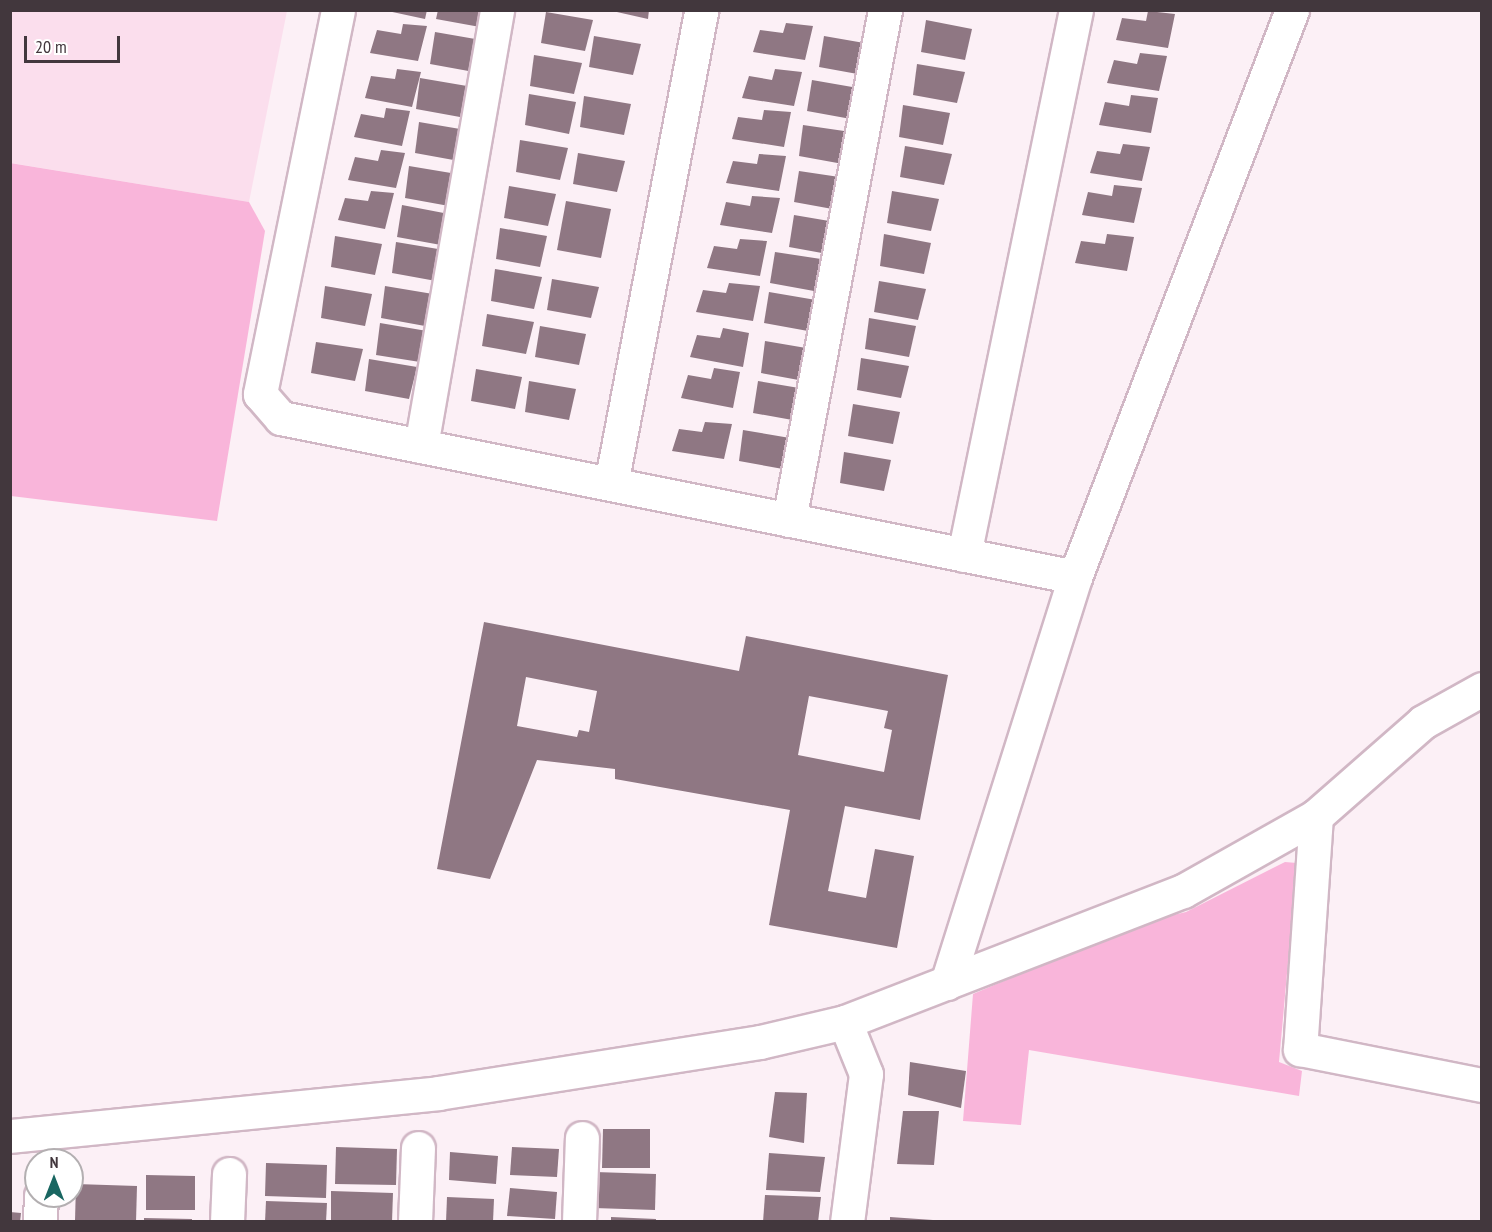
<!DOCTYPE html>
<html>
<head>
<meta charset="utf-8">
<style>
  body { margin:0 }
  #map { position:relative; width:1492px; height:1232px; overflow:hidden; background:#fcf0f6; font-family:"PT Sans Narrow",sans-serif }
  div>[style] { position:absolute }
  .built>* { inset:0; background:#fbdeed }
  .green>* { inset:0; background:#f9b5da }
  .building>* { inset:0; background:#8f7783 }
  .roads { filter:drop-shadow(2px 0 #d1b7c5) drop-shadow(-2px 0 #d1b7c5) drop-shadow(0 2px #d1b7c5) drop-shadow(0 -2px #d1b7c5) }
  .minor>* { height:33px; margin:-16.5px; padding:0 16.5px; transform-origin:16.5px; border-radius:16.5px; background:#fff }
  span { translate:-50% -50%; white-space:nowrap; text-align:center; line-height:1.15; -webkit-text-stroke:6px #fff; paint-order:stroke }
  .frame { position:absolute; inset:0; border:12px solid #42373d; pointer-events:none }
  .north { position:absolute; left:24px; top:1148px; width:60px; height:60px; box-sizing:border-box; background:#fff; border:2px solid #b3afb1; border-radius:50%; rotate:0deg; font-size:16px; font-weight:700; line-height:24px; text-align:center; color:#42373d }
  .north::after { content:''; display:block; margin:auto; width:21px; height:27px; background:#196661; clip-path:polygon(50% 0,100% 100%,50% 72%,0 100%) }
  .scale { position:absolute; left:24px; top:36px; width:96px; height:27px; box-sizing:border-box; border:3px solid #42373d; border-top:0; padding-left:8px; font-size:18px; line-height:21px; white-space:nowrap; color:#42373d; -webkit-text-stroke:4px #fff; paint-order:stroke }
</style>
</head>
<body>
<div id="map">
  <div class="built">
    <i style="clip-path:polygon(10px 11px,287px 11px,249px 202px,11px 163px)"></i>
  </div>
  <div class="green">
    <i style="clip-path:polygon(10px 163px,249px 202px,265px 231px,217px 521px,11px 496px)"></i>
    <i style="clip-path:polygon(1285px 862px,1297px 863px,1279px 1062px,1302px 1071px,1299px 1096px,1029px 1050px,1021px 1125px,963px 1121px,973px 994px,1144px 922px,1186px 912px)"></i>
  </div>
  <div class="building">
    <i style="clip-path:polygon(383px 10px,427px 10px,425px 19px)"></i>
    <i style="clip-path:polygon(438px 10px,484px 10px,480px 27px,436px 19px)"></i>
    <i style="clip-path:polygon(608px 10px,649px 10px,648px 19px)"></i>
    <i style="clip-path:polygon(1148px 11px,1175px 14px,1168px 48px,1116px 40px,1122px 18px,1146px 21px)"></i>
    <i style="clip-path:polygon(546px 12px,593px 20px,585px 51px,541px 43px)"></i>
    <i style="clip-path:polygon(926px 20px,972px 29px,965px 60px,921px 52px)"></i>
    <i style="clip-path:polygon(786px 23px,813px 26px,805px 60px,753px 52px,760px 30px,783px 33px)"></i>
    <i style="clip-path:polygon(403px 24px,427px 26px,418px 61px,370px 53px,377px 30px,401px 34px)"></i>
    <i style="clip-path:polygon(435px 32px,481px 40px,474px 72px,430px 64px)"></i>
    <i style="clip-path:polygon(594px 36px,641px 44px,633px 75px,589px 67px)"></i>
    <i style="clip-path:polygon(824px 36px,870px 44px,863px 75px,819px 67px)"></i>
    <i style="clip-path:polygon(1140px 53px,1167px 56px,1159px 91px,1107px 83px,1114px 60px,1137px 64px)"></i>
    <i style="clip-path:polygon(534px 55px,582px 63px,574px 94px,530px 86px)"></i>
    <i style="clip-path:polygon(917px 64px,965px 72px,957px 103px,913px 95px)"></i>
    <i style="clip-path:polygon(397px 69px,421px 72px,412px 107px,365px 98px,371px 76px,395px 79px)"></i>
    <i style="clip-path:polygon(775px 69px,802px 72px,794px 106px,742px 98px,749px 76px,772px 80px)"></i>
    <i style="clip-path:polygon(420px 78px,467px 86px,460px 117px,416px 109px)"></i>
    <i style="clip-path:polygon(812px 80px,858px 88px,851px 119px,807px 111px)"></i>
    <i style="clip-path:polygon(529px 94px,576px 102px,569px 134px,525px 125px)"></i>
    <i style="clip-path:polygon(1131px 95px,1158px 98px,1151px 133px,1099px 125px,1105px 102px,1129px 106px)"></i>
    <i style="clip-path:polygon(584px 96px,631px 104px,624px 135px,580px 127px)"></i>
    <i style="clip-path:polygon(903px 105px,950px 113px,943px 145px,899px 137px)"></i>
    <i style="clip-path:polygon(386px 108px,410px 111px,402px 146px,354px 137px,361px 114px,384px 118px)"></i>
    <i style="clip-path:polygon(764px 110px,791px 112px,784px 147px,732px 139px,738px 117px,762px 120px)"></i>
    <i style="clip-path:polygon(419px 122px,466px 130px,459px 161px,415px 153px)"></i>
    <i style="clip-path:polygon(803px 125px,851px 132px,843px 164px,799px 156px)"></i>
    <i style="clip-path:polygon(520px 140px,568px 148px,560px 180px,516px 172px)"></i>
    <i style="clip-path:polygon(1123px 144px,1150px 147px,1142px 181px,1090px 173px,1097px 151px,1120px 154px)"></i>
    <i style="clip-path:polygon(905px 146px,952px 154px,944px 185px,900px 177px)"></i>
    <i style="clip-path:polygon(381px 150px,405px 153px,396px 188px,348px 180px,355px 157px,378px 161px)"></i>
    <i style="clip-path:polygon(578px 153px,625px 161px,617px 192px,573px 184px)"></i>
    <i style="clip-path:polygon(759px 154px,786px 156px,779px 191px,726px 183px,733px 161px,757px 164px)"></i>
    <i style="clip-path:polygon(409px 166px,457px 174px,449px 206px,405px 198px)"></i>
    <i style="clip-path:polygon(799px 171px,846px 178px,838px 210px,794px 202px)"></i>
    <i style="clip-path:polygon(1114px 185px,1142px 188px,1134px 223px,1082px 215px,1088px 192px,1112px 196px)"></i>
    <i style="clip-path:polygon(509px 186px,556px 194px,548px 226px,504px 218px)"></i>
    <i style="clip-path:polygon(371px 191px,394px 193px,385px 229px,338px 220px,345px 198px,368px 201px)"></i>
    <i style="clip-path:polygon(892px 191px,939px 199px,931px 231px,887px 223px)"></i>
    <i style="clip-path:polygon(752px 196px,780px 198px,772px 233px,720px 225px,726px 202px,750px 206px)"></i>
    <i style="clip-path:polygon(566px 201px,611px 209px,601px 258px,557px 250px)"></i>
    <i style="clip-path:polygon(402px 205px,449px 214px,441px 245px,397px 237px)"></i>
    <i style="clip-path:polygon(794px 215px,841px 223px,833px 255px,789px 247px)"></i>
    <i style="clip-path:polygon(500px 228px,547px 236px,540px 267px,496px 259px)"></i>
    <i style="clip-path:polygon(884px 234px,931px 243px,924px 274px,880px 266px)"></i>
    <i style="clip-path:polygon(1107px 234px,1134px 237px,1127px 271px,1075px 263px,1081px 241px,1105px 244px)"></i>
    <i style="clip-path:polygon(335px 236px,382px 244px,375px 275px,331px 267px)"></i>
    <i style="clip-path:polygon(740px 239px,767px 241px,760px 276px,707px 268px,714px 246px,737px 249px)"></i>
    <i style="clip-path:polygon(396px 242px,444px 250px,436px 281px,392px 273px)"></i>
    <i style="clip-path:polygon(775px 252px,821px 259px,814px 291px,770px 283px)"></i>
    <i style="clip-path:polygon(495px 269px,542px 277px,534px 309px,491px 301px)"></i>
    <i style="clip-path:polygon(552px 279px,599px 287px,591px 318px,547px 310px)"></i>
    <i style="clip-path:polygon(879px 281px,926px 289px,918px 320px,874px 312px)"></i>
    <i style="clip-path:polygon(729px 283px,760px 286px,753px 321px,696px 312px,703px 290px,726px 293px)"></i>
    <i style="clip-path:polygon(325px 286px,372px 294px,365px 326px,321px 318px)"></i>
    <i style="clip-path:polygon(385px 286px,433px 294px,425px 326px,381px 318px)"></i>
    <i style="clip-path:polygon(769px 292px,816px 300px,808px 331px,764px 323px)"></i>
    <i style="clip-path:polygon(487px 314px,534px 322px,526px 354px,482px 346px)"></i>
    <i style="clip-path:polygon(869px 318px,916px 326px,909px 357px,865px 349px)"></i>
    <i style="clip-path:polygon(380px 323px,427px 331px,420px 362px,376px 355px)"></i>
    <i style="clip-path:polygon(540px 326px,586px 334px,579px 365px,535px 357px)"></i>
    <i style="clip-path:polygon(723px 328px,749px 333px,743px 367px,690px 357px,697px 335px,720px 338px)"></i>
    <i style="clip-path:polygon(765px 341px,812px 349px,804px 381px,761px 373px)"></i>
    <i style="clip-path:polygon(316px 342px,363px 349px,355px 381px,311px 373px)"></i>
    <i style="clip-path:polygon(861px 358px,909px 366px,901px 398px,857px 390px)"></i>
    <i style="clip-path:polygon(369px 359px,417px 367px,409px 399px,365px 391px)"></i>
    <i style="clip-path:polygon(714px 368px,740px 372px,733px 408px,681px 398px,688px 375px,711px 379px)"></i>
    <i style="clip-path:polygon(476px 369px,522px 377px,515px 409px,471px 401px)"></i>
    <i style="clip-path:polygon(529px 381px,576px 389px,569px 420px,525px 412px)"></i>
    <i style="clip-path:polygon(758px 381px,805px 389px,798px 421px,753px 413px)"></i>
    <i style="clip-path:polygon(853px 404px,900px 412px,893px 444px,848px 436px)"></i>
    <i style="clip-path:polygon(705px 422px,732px 424px,724px 459px,672px 451px,679px 429px,702px 432px)"></i>
    <i style="clip-path:polygon(743px 430px,790px 438px,783px 469px,739px 461px)"></i>
    <i style="clip-path:polygon(844px 452px,891px 460px,884px 491px,840px 483px)"></i>
    <i style="clip-path:polygon(evenodd,484px 622px,739px 671px,746px 636px,948px 675px,920px 820px,845px 806px,828px 891px,866px 898px,875px 849px,914px 856px,897px 948px,769px 925px,790px 810px,615px 779px,615px 769px,537px 760px,490px 879px,437px 869px,484px 622px,526px 677px,597px 691px,589px 732px,579px 730px,577px 737px,517px 726px,526px 677px,484px 622px,809px 696px,888px 711px,884px 728px,892px 730px,884px 772px,798px 755px,809px 696px)"></i>
    <i style="clip-path:polygon(910px 1062px,966px 1071px,961px 1108px,908px 1095px)"></i>
    <i style="clip-path:polygon(775px 1092px,807px 1093px,804px 1143px,769px 1137px)"></i>
    <i style="clip-path:polygon(903px 1111px,939px 1111px,934px 1165px,897px 1164px)"></i>
    <i style="clip-path:polygon(603px 1129px,650px 1129px,650px 1168px,602px 1168px)"></i>
    <i style="clip-path:polygon(336px 1147px,397px 1149px,396px 1185px,335px 1184px)"></i>
    <i style="clip-path:polygon(512px 1147px,559px 1149px,557px 1177px,510px 1175px)"></i>
    <i style="clip-path:polygon(450px 1152px,498px 1156px,496px 1184px,449px 1180px)"></i>
    <i style="clip-path:polygon(769px 1153px,825px 1157px,820px 1192px,766px 1190px)"></i>
    <i style="clip-path:polygon(266px 1163px,327px 1165px,326px 1198px,265px 1196px)"></i>
    <i style="clip-path:polygon(595px 1172px,656px 1174px,655px 1210px,594px 1208px)"></i>
    <i style="clip-path:polygon(146px 1175px,195px 1176px,195px 1210px,146px 1210px)"></i>
    <i style="clip-path:polygon(76px 1184px,137px 1186px,136px 1222px,75px 1221px)"></i>
    <i style="clip-path:polygon(510px 1188px,557px 1192px,555px 1219px,507px 1216px)"></i>
    <i style="clip-path:polygon(331px 1191px,393px 1193px,392px 1222px,331px 1222px)"></i>
    <i style="clip-path:polygon(765px 1195px,821px 1197px,818px 1222px,763px 1222px)"></i>
    <i style="clip-path:polygon(447px 1197px,494px 1199px,493px 1222px,446px 1222px)"></i>
    <i style="clip-path:polygon(266px 1201px,327px 1203px,326px 1222px,265px 1222px)"></i>
    <i style="clip-path:polygon(10px 1212px,21px 1213px,20px 1222px,10px 1222px)"></i>
    <i style="clip-path:polygon(611px 1217px,656px 1219px,656px 1222px,611px 1222px)"></i>
    <i style="clip-path:polygon(890px 1217px,933px 1220px,933px 1222px,890px 1222px)"></i>
    <i style="clip-path:polygon(144px 1218px,192px 1219px,192px 1222px,144px 1222px)"></i>
  </div>
  <div class="roads">
    <div class="minor">
      <i style="left:338px;top:10px;width:392px;rotate:101.5deg"></i>
      <i style="left:260px;top:394px;width:32px;rotate:49deg"></i>
      <i style="left:281px;top:418px;width:810px;rotate:11.32deg"></i>
      <i style="left:421px;top:446px;width:443px;rotate:-80.1deg"></i>
      <i style="left:611px;top:484px;width:482px;rotate:-79.2deg"></i>
      <i style="left:789px;top:520px;width:519px;rotate:-79.34deg"></i>
      <i style="left:964px;top:555px;width:556px;rotate:-78.39deg"></i>
      <i style="left:1316px;top:816px;width:234px;rotate:93.9deg"></i>
      <i style="left:1300px;top:1049px;width:186px;rotate:11.2deg"></i>
      <i style="left:947px;top:983px;width:426px;rotate:-72.5deg"></i>
      <i style="left:1075px;top:577px;width:607px;rotate:-69.06deg"></i>
      <i style="left:845px;top:1022px;width:56px;rotate:68deg"></i>
      <i style="left:866px;top:1074px;width:149px;rotate:97.3deg"></i>
      <i style="left:10px;top:1136px;width:430px;rotate:-5.7deg"></i>
      <i style="left:438px;top:1093px;width:326px;rotate:-9deg"></i>
      <i style="left:760px;top:1042px;width:87px;rotate:-13.2deg"></i>
      <i style="left:845px;top:1022px;width:362px;rotate:-21.2deg"></i>
      <i style="left:1183px;top:891px;width:153px;rotate:-29.4deg"></i>
      <i style="left:1316px;top:816px;width:142px;rotate:-41.3deg"></i>
      <i style="left:1423px;top:722px;width:68px;rotate:-29.2deg"></i>
      <i style="left:40px;top:1222px;width:26px;rotate:-88deg"></i>
      <i style="left:227px;top:1222px;width:48px;rotate:-87.6deg"></i>
      <i style="left:415px;top:1222px;width:74px;rotate:-87.7deg"></i>
      <i style="left:579px;top:1222px;width:84px;rotate:-88deg"></i>
    </div>
  </div>
  <div class="frame"></div>
  <div class="north">N</div>
  <div class="scale">20 m</div>
</div>
</body>
</html>
